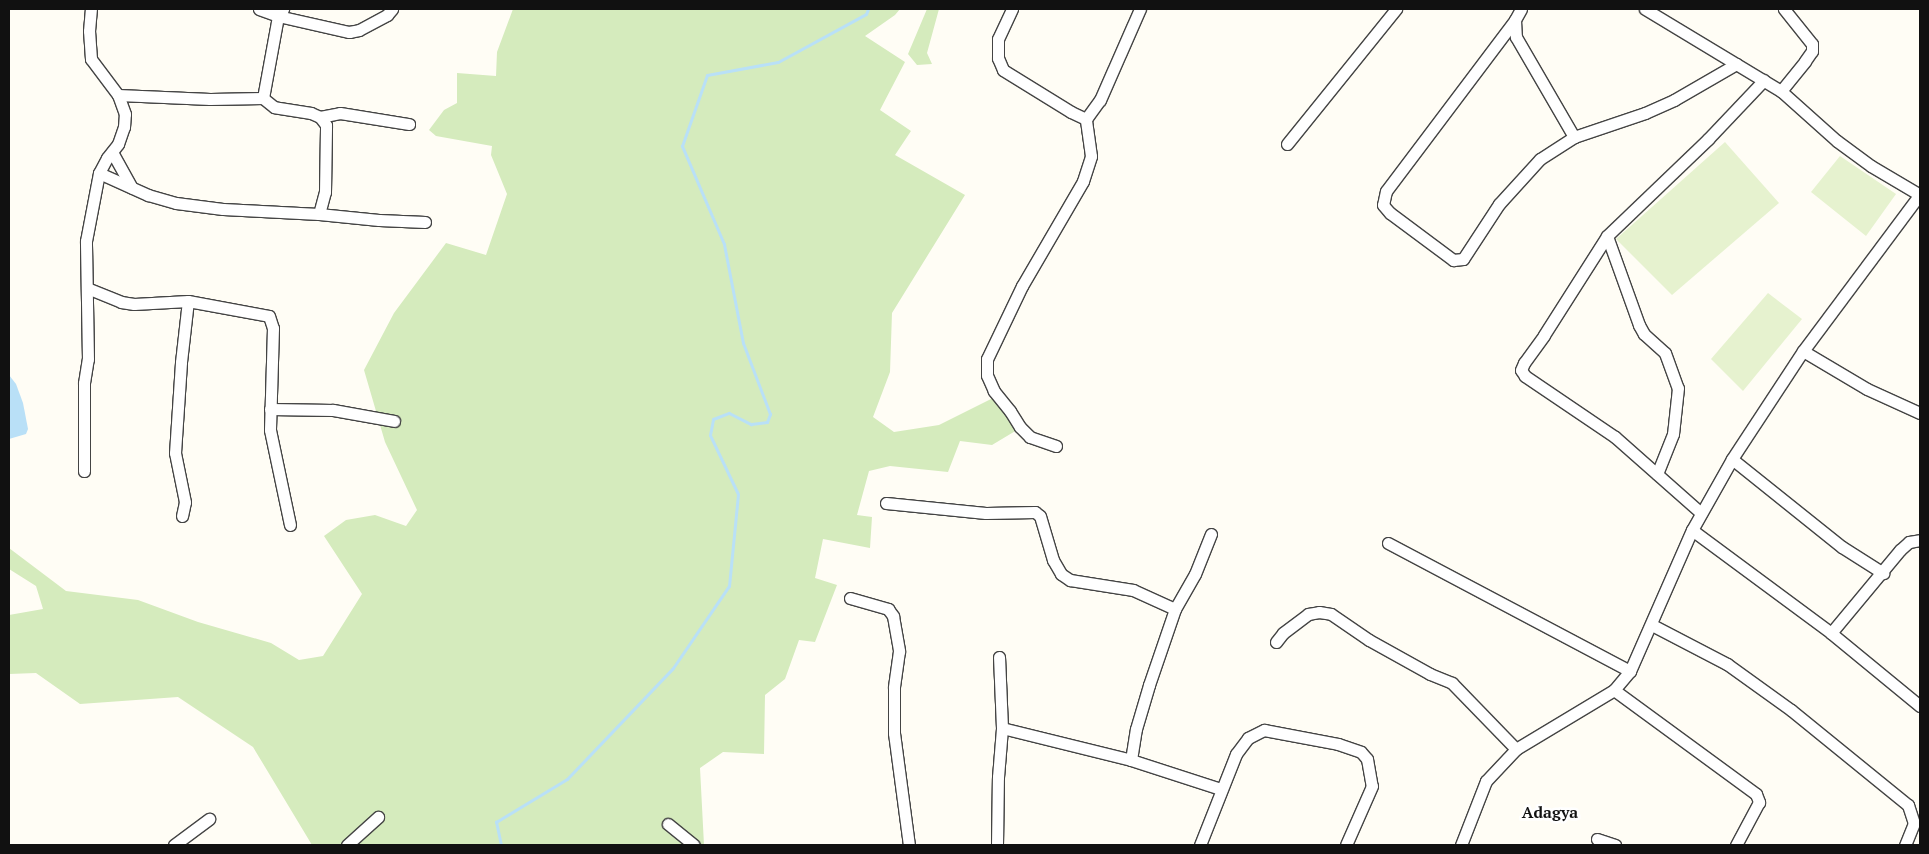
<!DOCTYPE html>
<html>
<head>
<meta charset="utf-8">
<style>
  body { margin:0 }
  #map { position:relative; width:1929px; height:854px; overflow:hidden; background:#fffdf5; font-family:"PT Serif",serif }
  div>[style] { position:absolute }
  .green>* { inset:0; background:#d5ebbd }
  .pitch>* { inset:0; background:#e6f2cf }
  .water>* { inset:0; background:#b9e0f7 }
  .stream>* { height:3px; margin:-1.5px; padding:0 1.5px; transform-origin:1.5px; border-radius:1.5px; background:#b9e0f7 }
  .roads { filter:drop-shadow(1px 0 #444) drop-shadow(-1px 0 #444) drop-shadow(0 1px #444) drop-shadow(0 -1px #444) }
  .minor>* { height:11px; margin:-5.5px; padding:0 5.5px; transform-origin:5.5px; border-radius:5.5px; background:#fff }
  span { translate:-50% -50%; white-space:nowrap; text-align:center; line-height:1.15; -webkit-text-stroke:5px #fff; paint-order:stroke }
  .quarter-label { font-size:16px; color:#111; font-weight:700 }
  .frame { position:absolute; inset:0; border:10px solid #111; pointer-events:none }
</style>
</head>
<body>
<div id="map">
  <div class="green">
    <i style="clip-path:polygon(513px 9px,900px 9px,895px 15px,865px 36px,905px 62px,880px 110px,911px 131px,895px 155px,965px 195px,892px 313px,890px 372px,873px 417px,894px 432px,939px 425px,993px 398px,1017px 430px,992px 445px,960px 441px,948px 472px,890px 466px,869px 471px,857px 515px,872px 517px,870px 548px,823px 539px,815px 578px,837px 585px,815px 642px,799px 640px,785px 679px,765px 695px,764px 754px,723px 752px,700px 768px,704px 845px,312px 845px,253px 747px,178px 697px,80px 704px,36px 673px,9px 674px,9px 615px,43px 609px,36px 586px,9px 569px,9px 548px,66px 591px,138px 600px,198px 622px,271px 643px,299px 660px,323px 656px,362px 594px,324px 536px,346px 520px,375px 515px,406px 526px,417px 510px,385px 442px,364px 370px,394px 313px,446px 243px,486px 255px,507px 194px,491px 155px,492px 146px,436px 136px,429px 130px,444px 110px,457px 103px,457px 73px,496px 76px,497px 52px)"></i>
    <i style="clip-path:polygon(927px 9px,939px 9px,927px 53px,932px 64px,917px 65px,908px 54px)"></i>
  </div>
  <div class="pitch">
    <i style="clip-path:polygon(1725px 142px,1779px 203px,1672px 295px,1616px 239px)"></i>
    <i style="clip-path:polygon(1840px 156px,1896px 194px,1866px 236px,1811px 192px)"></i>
    <i style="clip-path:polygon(1768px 293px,1802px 319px,1743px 391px,1711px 359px)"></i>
  </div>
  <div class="water">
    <i style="clip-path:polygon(9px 375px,16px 384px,23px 403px,28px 429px,26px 434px,9px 439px)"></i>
  </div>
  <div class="stream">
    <i style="left:501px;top:845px;width:24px;rotate:-102deg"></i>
    <i style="left:496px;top:822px;width:83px;rotate:-31.2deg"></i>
    <i style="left:567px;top:779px;width:153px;rotate:-46.3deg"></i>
    <i style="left:673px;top:668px;width:99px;rotate:-55.7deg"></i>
    <i style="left:729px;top:586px;width:92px;rotate:-84.4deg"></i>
    <i style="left:738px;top:494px;width:65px;rotate:-115.4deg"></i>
    <i style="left:710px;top:435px;width:16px;rotate:-79deg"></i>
    <i style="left:713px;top:419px;width:17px;rotate:-21deg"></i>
    <i style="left:729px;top:413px;width:25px;rotate:27deg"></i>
    <i style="left:751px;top:424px;width:16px;rotate:-7deg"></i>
    <i style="left:767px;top:422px;width:9px;rotate:-69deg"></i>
    <i style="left:770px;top:414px;width:76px;rotate:-110.8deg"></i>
    <i style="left:743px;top:343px;width:101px;rotate:-100.9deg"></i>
    <i style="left:724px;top:244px;width:107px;rotate:-113.2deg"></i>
    <i style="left:682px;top:146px;width:75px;rotate:-70.6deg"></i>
    <i style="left:707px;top:75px;width:72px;rotate:-10.4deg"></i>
    <i style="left:778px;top:62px;width:100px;rotate:-28.6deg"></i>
    <i style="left:866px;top:14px;width:5px;rotate:-68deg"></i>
  </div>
  <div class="roads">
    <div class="minor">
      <i style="left:259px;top:9px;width:20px;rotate:20deg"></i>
      <i style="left:278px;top:16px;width:73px;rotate:12.7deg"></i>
      <i style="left:349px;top:32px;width:10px;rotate:-11deg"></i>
      <i style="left:359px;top:30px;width:32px;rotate:-28deg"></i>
      <i style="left:387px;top:15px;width:8px;rotate:-50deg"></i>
      <i style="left:1012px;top:9px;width:33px;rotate:115deg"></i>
      <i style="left:998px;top:39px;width:19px;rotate:90deg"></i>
      <i style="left:998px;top:58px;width:13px;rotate:67deg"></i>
      <i style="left:1003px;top:70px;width:80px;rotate:31.7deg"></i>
      <i style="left:1071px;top:112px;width:17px;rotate:25deg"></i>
      <i style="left:1521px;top:9px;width:13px;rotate:119deg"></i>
      <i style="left:1515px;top:20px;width:17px;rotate:87deg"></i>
      <i style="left:1516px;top:37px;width:116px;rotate:59.9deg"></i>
      <i style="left:1645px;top:9px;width:159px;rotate:31.1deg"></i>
      <i style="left:1781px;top:91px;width:75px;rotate:41.8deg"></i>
      <i style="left:1837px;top:141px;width:42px;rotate:36.3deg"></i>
      <i style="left:1871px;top:166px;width:57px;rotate:30.6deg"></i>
      <i style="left:1515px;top:20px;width:214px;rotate:127deg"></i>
      <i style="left:1386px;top:191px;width:14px;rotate:102deg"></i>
      <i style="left:1383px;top:205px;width:11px;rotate:49deg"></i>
      <i style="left:1390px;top:213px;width:79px;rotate:36.7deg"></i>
      <i style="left:1453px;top:260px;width:10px;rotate:-6deg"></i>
      <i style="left:1463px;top:259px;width:66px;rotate:-56.8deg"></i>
      <i style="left:1499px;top:204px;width:61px;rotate:-47.7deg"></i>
      <i style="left:1540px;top:159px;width:40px;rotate:-32.9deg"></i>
      <i style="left:1574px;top:137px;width:75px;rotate:-18.7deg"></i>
      <i style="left:1645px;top:113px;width:32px;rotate:-24deg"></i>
      <i style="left:1674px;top:100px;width:72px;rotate:-30.1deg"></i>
      <i style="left:1781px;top:91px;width:38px;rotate:-51deg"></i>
      <i style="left:1805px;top:61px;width:12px;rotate:-55deg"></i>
      <i style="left:1812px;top:51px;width:7px;rotate:-90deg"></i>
      <i style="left:1812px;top:44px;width:45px;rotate:-128.7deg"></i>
      <i style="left:118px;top:95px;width:92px;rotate:2.5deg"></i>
      <i style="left:210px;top:99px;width:53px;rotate:-1.1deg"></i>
      <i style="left:320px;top:117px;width:20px;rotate:-11deg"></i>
      <i style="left:340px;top:113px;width:70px;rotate:9.1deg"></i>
      <i style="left:1287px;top:144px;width:174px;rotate:-51.1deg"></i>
      <i style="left:112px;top:152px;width:41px;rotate:60.9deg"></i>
      <i style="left:99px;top:173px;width:54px;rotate:24.2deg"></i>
      <i style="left:148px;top:195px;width:29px;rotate:16deg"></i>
      <i style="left:176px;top:203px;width:47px;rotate:7.3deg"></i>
      <i style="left:223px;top:209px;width:96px;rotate:3deg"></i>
      <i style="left:319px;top:214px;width:23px;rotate:-75deg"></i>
      <i style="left:325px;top:192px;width:67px;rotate:-89.1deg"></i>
      <i style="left:326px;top:125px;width:10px;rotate:-127deg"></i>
      <i style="left:320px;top:117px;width:10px;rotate:-156deg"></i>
      <i style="left:311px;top:113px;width:37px;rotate:-171deg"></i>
      <i style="left:274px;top:107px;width:14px;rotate:-141deg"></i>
      <i style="left:263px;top:98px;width:83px;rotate:-79.6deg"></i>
      <i style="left:278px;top:16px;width:9px;rotate:-54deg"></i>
      <i style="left:319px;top:214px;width:60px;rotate:5.7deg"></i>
      <i style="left:379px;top:220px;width:46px;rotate:2.5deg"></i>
      <i style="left:1607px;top:236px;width:95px;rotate:70.2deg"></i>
      <i style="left:1639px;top:325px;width:10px;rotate:61deg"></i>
      <i style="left:1644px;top:334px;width:28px;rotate:42deg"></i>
      <i style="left:1665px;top:353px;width:37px;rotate:70deg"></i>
      <i style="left:1678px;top:388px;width:46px;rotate:96.2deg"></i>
      <i style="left:1673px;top:434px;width:43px;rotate:111.8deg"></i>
      <i style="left:87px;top:288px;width:37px;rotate:22deg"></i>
      <i style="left:121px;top:302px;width:13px;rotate:9deg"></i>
      <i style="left:134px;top:304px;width:54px;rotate:-3.2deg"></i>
      <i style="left:188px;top:301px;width:82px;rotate:10.5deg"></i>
      <i style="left:269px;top:316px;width:13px;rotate:72deg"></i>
      <i style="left:273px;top:328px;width:102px;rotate:91.7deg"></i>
      <i style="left:270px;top:430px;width:97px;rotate:78.1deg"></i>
      <i style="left:1803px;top:351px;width:74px;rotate:30.7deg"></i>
      <i style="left:1867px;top:389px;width:58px;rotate:24.4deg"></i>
      <i style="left:270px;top:409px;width:63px;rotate:0.9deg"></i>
      <i style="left:333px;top:410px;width:62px;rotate:10.2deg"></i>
      <i style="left:1056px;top:446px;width:28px;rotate:-161deg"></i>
      <i style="left:1030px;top:437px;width:14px;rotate:-135deg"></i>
      <i style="left:1020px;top:427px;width:19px;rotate:-122deg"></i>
      <i style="left:1010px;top:411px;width:26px;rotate:-129deg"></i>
      <i style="left:994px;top:391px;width:17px;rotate:-114deg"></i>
      <i style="left:987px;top:375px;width:16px;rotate:-90deg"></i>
      <i style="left:987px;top:359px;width:81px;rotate:-64.4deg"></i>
      <i style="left:1022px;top:286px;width:121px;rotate:-59.8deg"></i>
      <i style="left:1083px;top:181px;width:26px;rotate:-72deg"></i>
      <i style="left:1091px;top:156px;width:37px;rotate:-98deg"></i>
      <i style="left:1086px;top:119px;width:24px;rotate:-54deg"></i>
      <i style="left:1100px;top:100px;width:99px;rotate:-66.3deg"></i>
      <i style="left:1732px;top:459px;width:141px;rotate:38.7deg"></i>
      <i style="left:1842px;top:547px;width:49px;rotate:32.4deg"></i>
      <i style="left:84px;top:471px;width:88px;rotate:-90deg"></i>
      <i style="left:84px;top:383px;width:24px;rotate:-81deg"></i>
      <i style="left:88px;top:359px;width:118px;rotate:-91deg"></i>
      <i style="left:86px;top:241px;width:69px;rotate:-79.2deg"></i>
      <i style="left:99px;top:173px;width:17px;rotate:-62deg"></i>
      <i style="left:107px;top:158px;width:18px;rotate:-52deg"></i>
      <i style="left:118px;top:144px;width:18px;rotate:-71deg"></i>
      <i style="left:124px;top:127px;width:13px;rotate:-86deg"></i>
      <i style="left:125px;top:114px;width:20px;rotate:-110deg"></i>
      <i style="left:118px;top:95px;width:45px;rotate:-126.9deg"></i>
      <i style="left:91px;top:59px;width:28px;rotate:-94deg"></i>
      <i style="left:89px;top:31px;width:22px;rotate:-85deg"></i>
      <i style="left:886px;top:503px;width:100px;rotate:5.7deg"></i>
      <i style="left:986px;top:513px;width:49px;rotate:-1.2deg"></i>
      <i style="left:1035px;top:512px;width:6px;rotate:39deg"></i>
      <i style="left:1040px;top:516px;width:46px;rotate:73.5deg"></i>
      <i style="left:1053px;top:560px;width:16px;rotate:60deg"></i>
      <i style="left:1061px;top:574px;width:11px;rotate:34deg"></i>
      <i style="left:1070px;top:580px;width:64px;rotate:9deg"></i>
      <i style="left:1133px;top:590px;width:46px;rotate:24.3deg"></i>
      <i style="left:1701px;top:513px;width:115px;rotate:-138.5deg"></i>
      <i style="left:1615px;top:437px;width:109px;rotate:-145.9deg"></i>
      <i style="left:1525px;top:376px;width:7px;rotate:-124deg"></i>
      <i style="left:1521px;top:370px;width:8px;rotate:-67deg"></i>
      <i style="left:1524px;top:363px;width:34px;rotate:-54deg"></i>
      <i style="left:1544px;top:335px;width:117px;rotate:-57.5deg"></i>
      <i style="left:1607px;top:236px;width:140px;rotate:-43.8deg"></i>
      <i style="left:1708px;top:139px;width:81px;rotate:-46.5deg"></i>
      <i style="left:182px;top:516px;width:14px;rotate:-78deg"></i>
      <i style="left:185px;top:502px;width:50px;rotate:-101.5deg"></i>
      <i style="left:175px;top:453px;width:91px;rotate:-86.2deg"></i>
      <i style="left:181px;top:362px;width:61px;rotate:-83.5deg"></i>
      <i style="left:1692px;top:530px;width:173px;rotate:36.5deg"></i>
      <i style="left:1831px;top:633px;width:115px;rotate:39.4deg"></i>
      <i style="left:1388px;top:543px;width:274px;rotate:27.9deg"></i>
      <i style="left:850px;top:598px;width:40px;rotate:16deg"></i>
      <i style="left:888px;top:609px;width:9px;rotate:54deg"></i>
      <i style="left:893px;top:616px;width:36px;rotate:80deg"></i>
      <i style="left:899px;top:651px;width:37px;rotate:98deg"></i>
      <i style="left:894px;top:688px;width:45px;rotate:90deg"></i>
      <i style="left:894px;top:733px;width:113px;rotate:82.4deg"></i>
      <i style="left:1652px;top:625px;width:85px;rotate:27.5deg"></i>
      <i style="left:1727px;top:664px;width:79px;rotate:35.7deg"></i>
      <i style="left:1791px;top:710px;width:151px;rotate:39.1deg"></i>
      <i style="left:1908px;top:805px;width:19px;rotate:72deg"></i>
      <i style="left:1914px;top:823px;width:24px;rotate:112deg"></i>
      <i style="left:1831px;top:633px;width:108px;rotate:-50.3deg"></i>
      <i style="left:1900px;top:550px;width:12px;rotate:-42deg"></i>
      <i style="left:1909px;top:542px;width:11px;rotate:-10deg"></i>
      <i style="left:1276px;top:642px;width:11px;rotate:-52deg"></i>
      <i style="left:1283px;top:633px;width:31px;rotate:-37deg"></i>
      <i style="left:1308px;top:614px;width:11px;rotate:-10deg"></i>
      <i style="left:1319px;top:612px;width:12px;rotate:9deg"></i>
      <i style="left:1331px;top:614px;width:46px;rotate:34.4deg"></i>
      <i style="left:1369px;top:640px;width:70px;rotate:29.1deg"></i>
      <i style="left:1430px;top:674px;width:24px;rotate:22deg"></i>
      <i style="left:1452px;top:683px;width:92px;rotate:45.9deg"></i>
      <i style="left:1614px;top:690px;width:176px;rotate:36.2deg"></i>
      <i style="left:1756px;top:794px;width:9px;rotate:69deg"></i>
      <i style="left:1759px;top:802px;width:49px;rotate:118.1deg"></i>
      <i style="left:1002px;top:728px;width:133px;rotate:13.9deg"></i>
      <i style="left:1131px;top:760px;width:95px;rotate:17.9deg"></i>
      <i style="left:1131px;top:760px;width:31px;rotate:-81deg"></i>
      <i style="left:1136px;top:729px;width:46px;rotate:-73.5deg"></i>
      <i style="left:1149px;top:685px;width:80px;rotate:-71.1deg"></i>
      <i style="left:1175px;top:609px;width:40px;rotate:-60.3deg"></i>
      <i style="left:1195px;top:574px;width:43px;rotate:-68.2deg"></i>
      <i style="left:668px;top:824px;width:33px;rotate:39deg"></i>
      <i style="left:1597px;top:839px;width:19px;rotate:18deg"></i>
      <i style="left:174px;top:845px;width:44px;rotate:-36.6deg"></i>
      <i style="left:347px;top:845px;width:42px;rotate:-42.1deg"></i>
      <i style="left:997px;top:845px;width:68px;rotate:-89.2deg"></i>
      <i style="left:998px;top:777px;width:49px;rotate:-85.3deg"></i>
      <i style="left:1002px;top:728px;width:71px;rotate:-92.4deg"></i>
      <i style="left:1200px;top:845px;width:98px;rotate:-68.4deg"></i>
      <i style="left:1236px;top:754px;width:20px;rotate:-53deg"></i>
      <i style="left:1248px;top:738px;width:18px;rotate:-27deg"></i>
      <i style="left:1264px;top:730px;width:75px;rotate:10.7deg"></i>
      <i style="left:1338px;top:744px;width:24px;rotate:19deg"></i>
      <i style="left:1361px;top:752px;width:9px;rotate:49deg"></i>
      <i style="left:1367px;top:759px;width:27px;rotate:80deg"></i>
      <i style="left:1372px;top:786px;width:64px;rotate:113.8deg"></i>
      <i style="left:1461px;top:845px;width:69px;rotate:-68.7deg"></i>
      <i style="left:1486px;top:781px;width:44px;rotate:-46.8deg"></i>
      <i style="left:1516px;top:749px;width:114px;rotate:-31deg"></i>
      <i style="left:1614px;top:690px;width:25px;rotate:-50deg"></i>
      <i style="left:1630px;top:671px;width:154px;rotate:-66.3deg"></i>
      <i style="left:1692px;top:530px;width:81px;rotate:-60.6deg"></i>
      <i style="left:1732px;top:459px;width:129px;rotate:-56.7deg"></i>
      <i style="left:1803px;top:351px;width:196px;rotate:-53.3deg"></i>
    </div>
  </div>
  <div class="quarter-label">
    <span style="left:1550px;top:812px">Adagya</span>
  </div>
  <div class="frame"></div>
</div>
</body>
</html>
